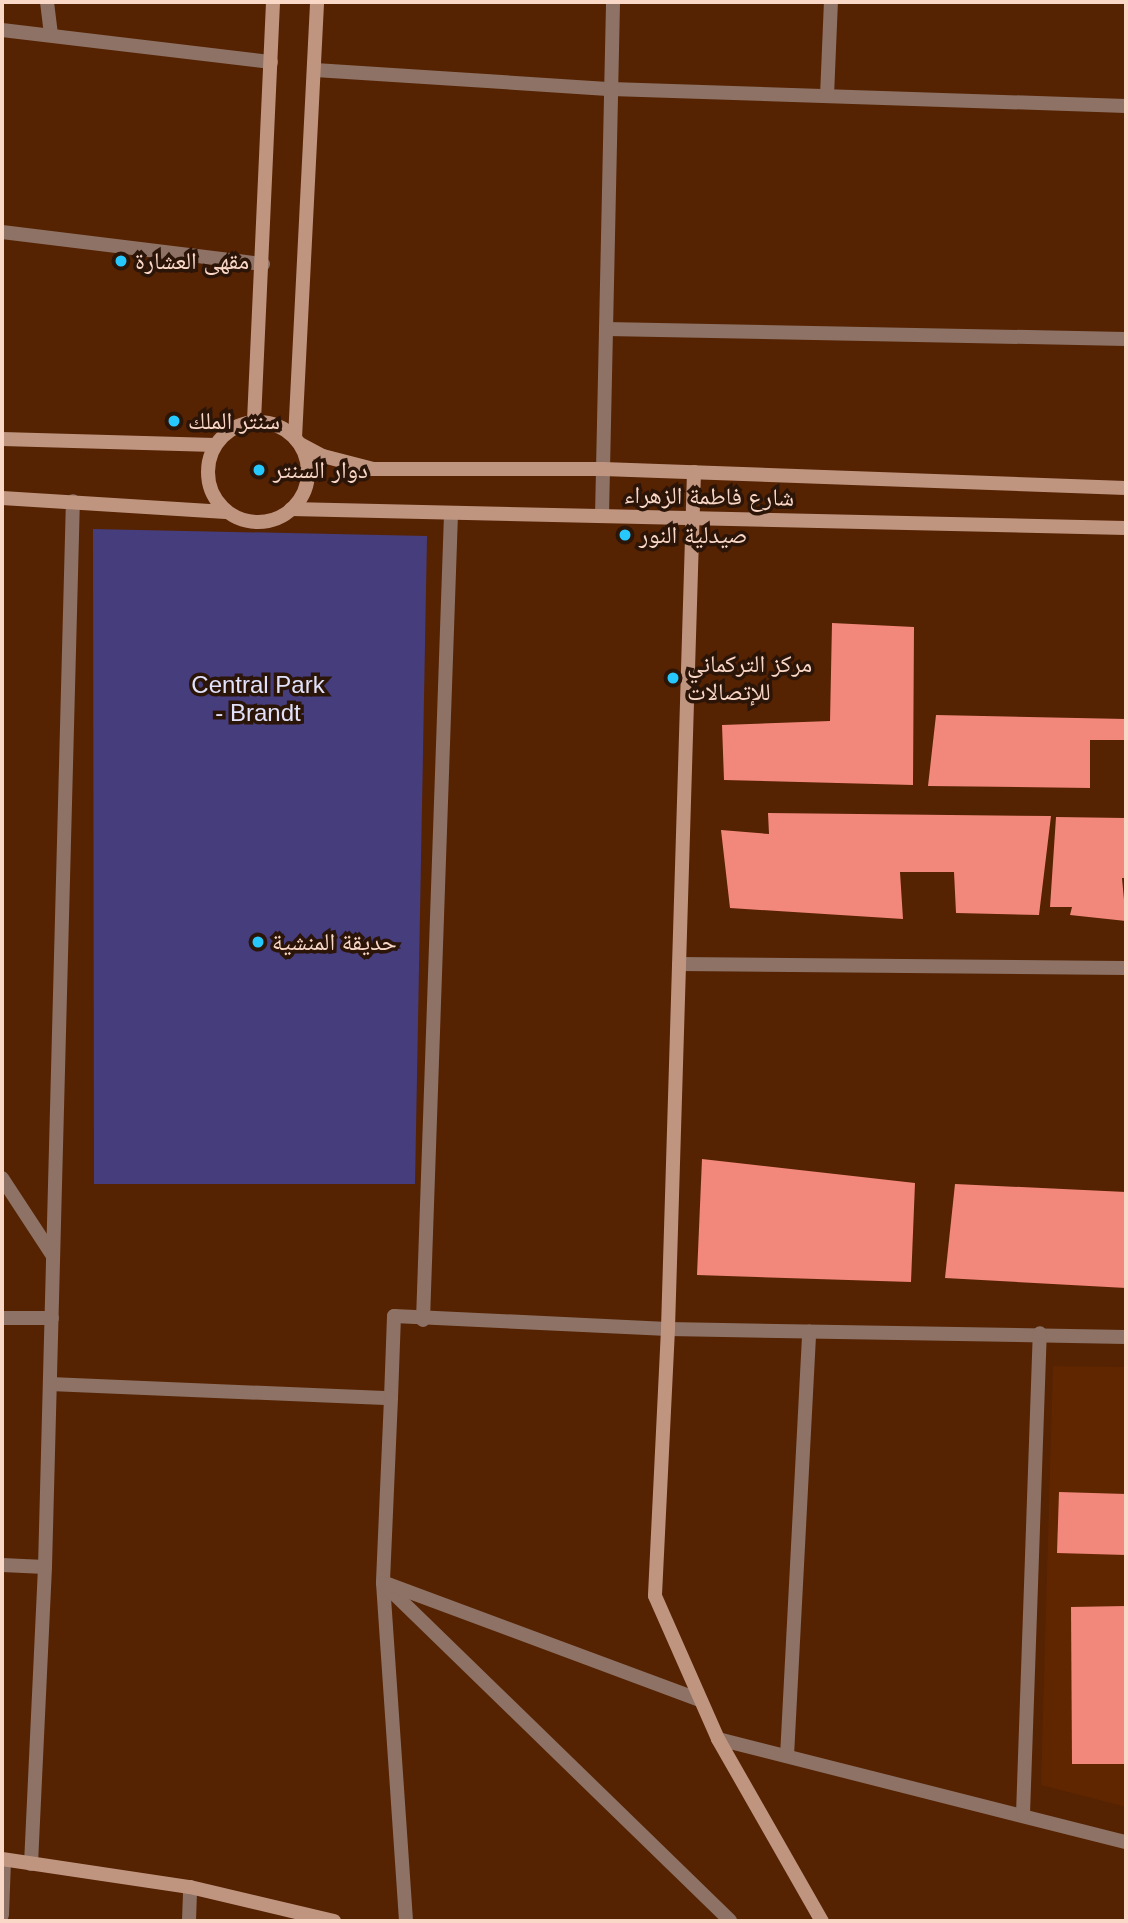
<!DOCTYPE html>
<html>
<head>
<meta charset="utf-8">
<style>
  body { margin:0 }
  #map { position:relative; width:1128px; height:1923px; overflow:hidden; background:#552202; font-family:Arial,"Noto Naskh Arabic",sans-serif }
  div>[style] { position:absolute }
  .built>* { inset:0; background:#602600 }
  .green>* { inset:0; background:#463d7d }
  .building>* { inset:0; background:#f2877c }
  .street>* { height:14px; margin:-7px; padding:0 7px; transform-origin:7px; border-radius:7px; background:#8d7265 }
  .secondary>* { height:14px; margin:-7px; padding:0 7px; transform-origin:7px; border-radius:7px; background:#bf9580 }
  .secondary>.ring { margin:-7px; padding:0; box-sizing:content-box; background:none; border:14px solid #bf9580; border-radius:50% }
  .dots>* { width:19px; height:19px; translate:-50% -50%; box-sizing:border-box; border:4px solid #2b1408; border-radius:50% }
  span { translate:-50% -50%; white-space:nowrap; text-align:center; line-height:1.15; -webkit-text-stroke:7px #2b1408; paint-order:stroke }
  .poi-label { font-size:24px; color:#fad8c8 }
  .left { translate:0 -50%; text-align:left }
  .street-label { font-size:24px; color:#fad8c8 }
  .park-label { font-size:24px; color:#e1e1f9 }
  .frame { position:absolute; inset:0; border:4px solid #fad8c8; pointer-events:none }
</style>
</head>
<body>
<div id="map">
  <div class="built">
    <i style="clip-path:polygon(1053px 1366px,1126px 1367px,1126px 1807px,1041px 1785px)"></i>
  </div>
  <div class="green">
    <i style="clip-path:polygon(93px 529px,427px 536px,415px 1184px,94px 1184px)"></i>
  </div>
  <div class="building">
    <i style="clip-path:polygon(832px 623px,914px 627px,913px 785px,724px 780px,722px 725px,830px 721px)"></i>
    <i style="clip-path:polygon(936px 715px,1126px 719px,1126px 740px,1090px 740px,1090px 788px,928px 786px)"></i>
    <i style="clip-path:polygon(768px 813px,1051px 816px,1039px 915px,956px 913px,954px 872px,900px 872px,903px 919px,730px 908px,721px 830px,769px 834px)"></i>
    <i style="clip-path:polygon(1056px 817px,1126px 818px,1126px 878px,1122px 878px,1126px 921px,1070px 915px,1072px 907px,1050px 907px)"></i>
    <i style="clip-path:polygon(702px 1159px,915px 1183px,911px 1282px,697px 1275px)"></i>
    <i style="clip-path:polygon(955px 1184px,1126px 1192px,1126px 1288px,945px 1278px)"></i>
    <i style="clip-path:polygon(1059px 1492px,1126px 1494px,1126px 1555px,1057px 1553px)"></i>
    <i style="clip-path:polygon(1126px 1606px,1126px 1764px,1072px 1764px,1071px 1607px)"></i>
  </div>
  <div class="street">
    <i style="left:47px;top:2px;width:33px;rotate:83deg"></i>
    <i style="left:2px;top:30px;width:271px;rotate:6.8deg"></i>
    <i style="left:315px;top:70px;width:297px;rotate:3.7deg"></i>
    <i style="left:611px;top:89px;width:515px;rotate:1.89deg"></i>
    <i style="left:827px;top:96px;width:94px;rotate:-87.6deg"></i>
    <i style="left:2px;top:232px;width:263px;rotate:7deg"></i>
    <i style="left:606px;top:329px;width:520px;rotate:1.1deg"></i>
    <i style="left:602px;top:516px;width:514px;rotate:-88.77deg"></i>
    <i style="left:679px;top:964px;width:447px;rotate:0.5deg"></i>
    <i style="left:2px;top:1178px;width:93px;rotate:56.8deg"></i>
    <i style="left:2px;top:1318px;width:50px"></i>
    <i style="left:423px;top:1320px;width:807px;rotate:-88.01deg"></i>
    <i style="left:50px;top:1384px;width:341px;rotate:2.4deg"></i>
    <i style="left:391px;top:1398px;width:82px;rotate:-87.9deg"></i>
    <i style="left:394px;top:1316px;width:274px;rotate:2.7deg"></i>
    <i style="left:668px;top:1329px;width:458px;rotate:1deg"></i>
    <i style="left:391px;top:1398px;width:185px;rotate:92.5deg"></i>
    <i style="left:383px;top:1583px;width:339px;rotate:86.1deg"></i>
    <i style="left:2px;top:1565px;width:43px;rotate:2.7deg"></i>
    <i style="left:383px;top:1583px;width:484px;rotate:44.2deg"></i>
    <i style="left:388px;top:1584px;width:331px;rotate:20.4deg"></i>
    <i style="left:718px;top:1739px;width:421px;rotate:14.2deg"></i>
    <i style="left:787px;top:1756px;width:425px;rotate:-87deg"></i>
    <i style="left:1023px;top:1814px;width:481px;rotate:-88deg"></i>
    <i style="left:31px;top:1864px;width:297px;rotate:-87.3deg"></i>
    <i style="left:45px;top:1567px;width:1066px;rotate:-88.5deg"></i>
    <i style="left:2px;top:1915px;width:55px;rotate:-87.9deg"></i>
    <i style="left:189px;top:1921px;width:34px;rotate:-88deg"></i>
  </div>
  <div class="secondary">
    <i style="left:254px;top:421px;width:419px;rotate:-87.4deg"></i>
    <i class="ring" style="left:208px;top:422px;width:86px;height:86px"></i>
    <i style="left:295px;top:438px;width:437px;rotate:-87.1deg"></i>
    <i style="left:2px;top:439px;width:213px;rotate:1.6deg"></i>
    <i style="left:300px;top:444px;width:26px;rotate:28deg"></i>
    <i style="left:323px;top:456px;width:52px;rotate:14.6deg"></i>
    <i style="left:373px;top:469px;width:230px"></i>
    <i style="left:603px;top:469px;width:523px;rotate:2.08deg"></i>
    <i style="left:694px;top:472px;width:857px;rotate:91.74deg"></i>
    <i style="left:668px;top:1329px;width:267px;rotate:92.8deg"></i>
    <i style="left:655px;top:1596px;width:156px;rotate:66.2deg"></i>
    <i style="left:718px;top:1739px;width:210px;rotate:60.3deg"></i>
    <i style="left:2px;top:498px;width:224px;rotate:3.6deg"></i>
    <i style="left:291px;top:509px;width:835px;rotate:1.3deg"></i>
    <i style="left:2px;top:1859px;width:190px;rotate:8.5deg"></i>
    <i style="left:190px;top:1887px;width:148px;rotate:13.3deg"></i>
  </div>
  <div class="dots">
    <i style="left:121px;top:261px;background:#27c8fe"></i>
    <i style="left:174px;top:421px;background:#27c8fe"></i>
    <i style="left:259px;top:470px;background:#27c8fe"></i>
    <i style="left:625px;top:535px;background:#27c8fe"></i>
    <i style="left:673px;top:678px;background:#27c8fe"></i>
    <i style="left:258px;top:942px;background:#27c8fe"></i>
  </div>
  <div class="poi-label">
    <span class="left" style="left:135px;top:261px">مقهى العشارة</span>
    <span class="left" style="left:188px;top:421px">سنتر الملك</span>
    <span class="left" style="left:273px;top:470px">دوار السنتر</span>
    <span class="left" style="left:639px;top:535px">صيدلية النور</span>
    <span class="left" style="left:687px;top:678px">مركز التركماني<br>للإتصالات</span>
    <span class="left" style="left:272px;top:942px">حديقة المنشية</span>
  </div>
  <div class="street-label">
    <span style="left:709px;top:496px;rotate:1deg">شارع فاطمة الزهراء</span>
  </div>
  <div class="park-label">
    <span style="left:258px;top:699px">Central Park<br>- Brandt</span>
  </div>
  <div class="frame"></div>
</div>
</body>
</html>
